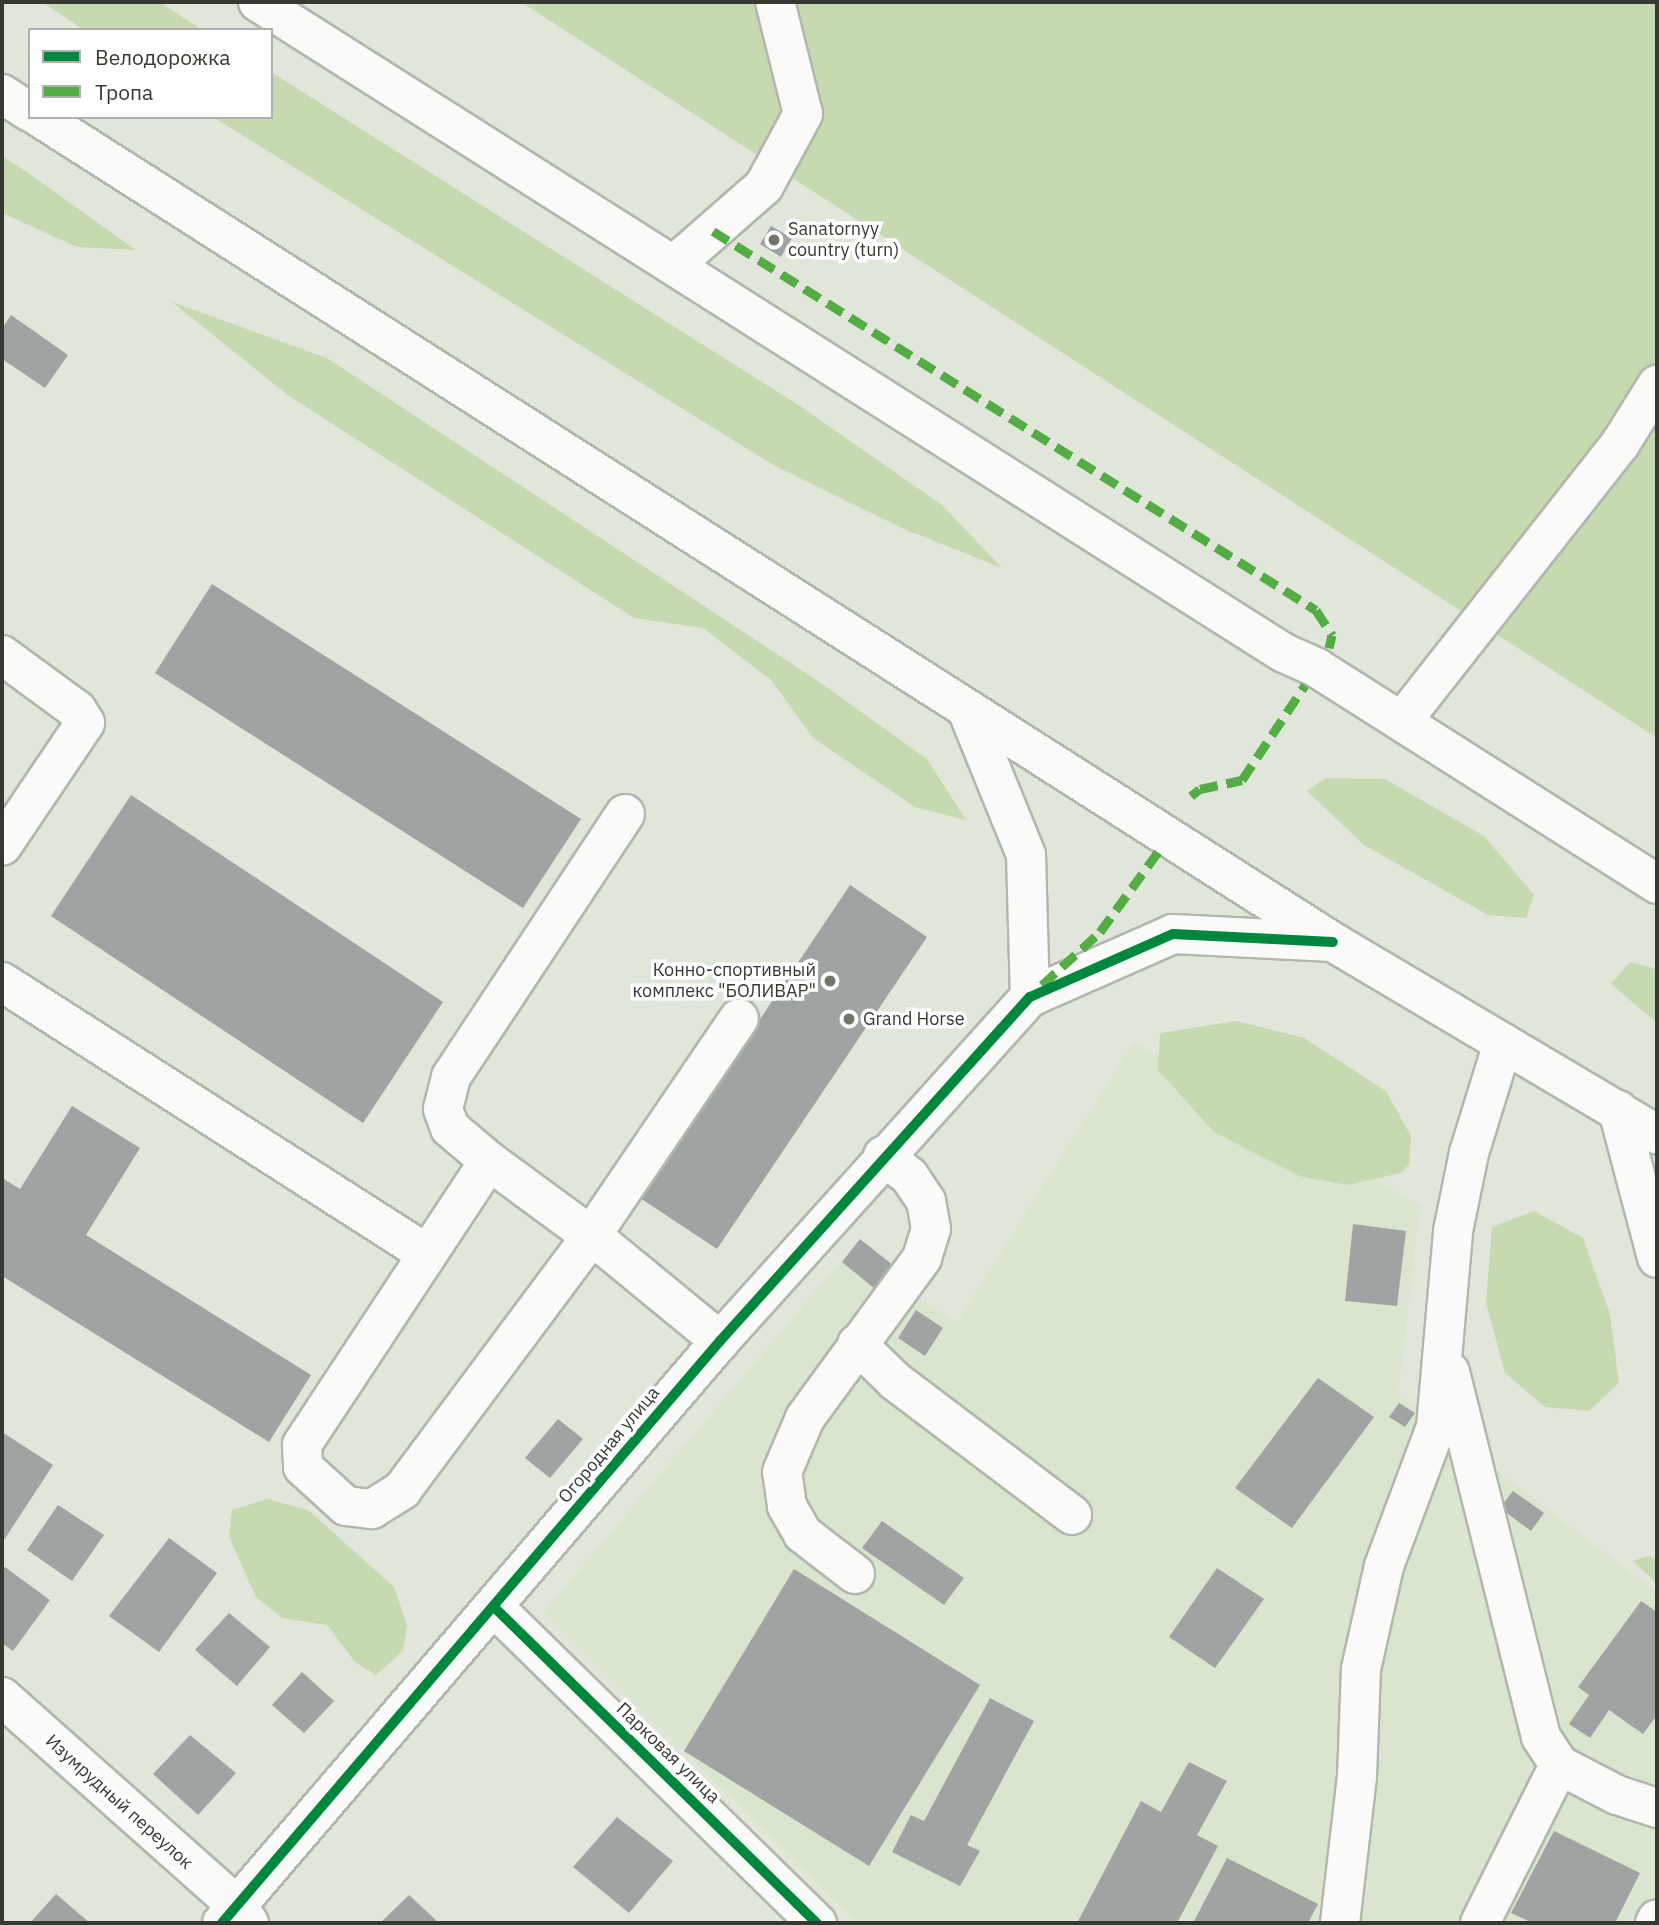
<!DOCTYPE html>
<html>
<head>
<meta charset="utf-8">
<style>
  body { margin:0 }
  #map { position:relative; width:1659px; height:1925px; overflow:hidden; background:#e0e6da; font-family:"IBM Plex Sans",sans-serif }
  div>[style] { position:absolute }
  .built>* { inset:0; background:#dae5d0 }
  .green>* { inset:0; background:#c7d9b1 }
  .building>* { inset:0; background:#9fa4a2 }
  .roads { filter:drop-shadow(2px 0 #b2b7ad) drop-shadow(-2px 0 #b2b7ad) drop-shadow(0 2px #b2b7ad) drop-shadow(0 -2px #b2b7ad) }
  .minor>* { height:38px; margin:-19px; padding:0 19px; transform-origin:19px; border-radius:19px; background:#fafbf9 }
  .highway>* { height:38px; margin:-19px; padding:0 19px; transform-origin:19px; border-radius:19px; background:#fafbf9 }
  .quiet>* { height:9px; margin-top:-4.5px; transform-origin:0; background:repeating-linear-gradient(90deg,#54ac45 0 18px,transparent 0 27px) }
  .cycleway>* { height:10px; margin:-5px; padding:0 5px; transform-origin:5px; border-radius:5px; background:#00873e }
  .dots>* { width:19px; height:19px; translate:-50% -50%; box-sizing:border-box; border:4px solid #fff; border-radius:50% }
  span { translate:-50% -50%; white-space:nowrap; text-align:center; line-height:1.15; -webkit-text-stroke:7px #fff; paint-order:stroke }
  .poi-label { font-size:18px; color:#353931 }
  .left { translate:0 -50%; text-align:left }
  .right { translate:-100% -50%; text-align:right }
  .street-label { font-size:18px; color:#353931 }
  .frame { position:absolute; inset:0; border:4px solid #353931; pointer-events:none }
  .legend { position:absolute; left:28px; top:28px; width:245px; height:91px; box-sizing:border-box; background:#fff; border:2px solid #aeb0ad; margin:0; padding:9px 12px; list-style:none; font-size:21px; color:#353931 }
  .legend li { display:flex; align-items:center; gap:14px; height:35px }
  .legend b { width:35px; border:2px solid #aeb0ad }
</style>
</head>
<body>
<div id="map">
  <div class="built">
    <i style="clip-path:polygon(1134px 1042px,1420px 1205px,1398px 1396px,1657px 1592px,1657px 1923px,857px 1923px,544px 1612px,860px 1239px,894px 1266px,887px 1276px,957px 1323px)"></i>
  </div>
  <div class="green">
    <i style="clip-path:polygon(42px 2px,160px 2px,202px 30px,84px 30px)"></i>
    <i style="clip-path:polygon(521px 2px,1657px 2px,1657px 738px)"></i>
    <i style="clip-path:polygon(271px 72px,800px 406px,942px 505px,1002px 568px,906px 530px,775px 466px,213px 117px,271px 117px)"></i>
    <i style="clip-path:polygon(2px 156px,27px 172px,136px 250px,77px 247px,2px 213px)"></i>
    <i style="clip-path:polygon(172px 302px,327px 358px,821px 683px,927px 759px,966px 820px,915px 807px,813px 738px,771px 680px,703px 628px,634px 618px,289px 396px)"></i>
    <i style="clip-path:polygon(1326px 778px,1385px 779px,1484px 836px,1534px 895px,1526px 918px,1488px 915px,1364px 845px,1307px 791px)"></i>
    <i style="clip-path:polygon(1630px 962px,1657px 969px,1657px 1023px,1611px 984px)"></i>
    <i style="clip-path:polygon(1236px 1021px,1304px 1038px,1386px 1091px,1411px 1136px,1409px 1165px,1401px 1173px,1347px 1185px,1299px 1176px,1214px 1132px,1158px 1070px,1160px 1033px)"></i>
    <i style="clip-path:polygon(1534px 1211px,1583px 1238px,1610px 1314px,1619px 1383px,1589px 1411px,1545px 1407px,1505px 1373px,1486px 1303px,1492px 1227px)"></i>
    <i style="clip-path:polygon(267px 1499px,308px 1510px,394px 1587px,407px 1625px,403px 1651px,376px 1675px,355px 1662px,327px 1625px,282px 1618px,256px 1597px,229px 1537px,232px 1510px)"></i>
    <i style="clip-path:polygon(1648px 1556px,1657px 1559px,1657px 1584px,1633px 1561px)"></i>
  </div>
  <div class="building">
    <i style="clip-path:polygon(771px 226px,792px 238px,781px 257px,760px 244px)"></i>
    <i style="clip-path:polygon(11px 315px,68px 355px,45px 388px,2px 359px,2px 329px)"></i>
    <i style="clip-path:polygon(212px 584px,581px 819px,523px 908px,155px 673px)"></i>
    <i style="clip-path:polygon(131px 795px,443px 1002px,363px 1123px,51px 916px)"></i>
    <i style="clip-path:polygon(850px 885px,927px 937px,717px 1249px,640px 1198px)"></i>
    <i style="clip-path:polygon(72px 1106px,140px 1148px,86px 1235px,311px 1375px,269px 1442px,2px 1276px,2px 1178px,20px 1189px)"></i>
    <i style="clip-path:polygon(1353px 1224px,1406px 1231px,1397px 1306px,1345px 1301px)"></i>
    <i style="clip-path:polygon(860px 1239px,894px 1266px,875px 1289px,842px 1262px)"></i>
    <i style="clip-path:polygon(916px 1310px,943px 1328px,925px 1356px,898px 1338px)"></i>
    <i style="clip-path:polygon(1318px 1378px,1374px 1417px,1292px 1528px,1235px 1488px)"></i>
    <i style="clip-path:polygon(1399px 1403px,1415px 1413px,1405px 1427px,1389px 1417px)"></i>
    <i style="clip-path:polygon(558px 1419px,583px 1439px,550px 1478px,525px 1458px)"></i>
    <i style="clip-path:polygon(2px 1432px,53px 1465px,2px 1543px)"></i>
    <i style="clip-path:polygon(1513px 1491px,1544px 1513px,1531px 1531px,1500px 1508px)"></i>
    <i style="clip-path:polygon(58px 1505px,104px 1535px,72px 1581px,27px 1550px)"></i>
    <i style="clip-path:polygon(882px 1521px,964px 1578px,944px 1605px,862px 1548px)"></i>
    <i style="clip-path:polygon(169px 1538px,217px 1573px,159px 1652px,109px 1616px)"></i>
    <i style="clip-path:polygon(2px 1565px,50px 1600px,13px 1651px,2px 1643px)"></i>
    <i style="clip-path:polygon(1217px 1568px,1264px 1599px,1215px 1668px,1169px 1637px)"></i>
    <i style="clip-path:polygon(794px 1569px,980px 1685px,869px 1866px,684px 1751px)"></i>
    <i style="clip-path:polygon(1641px 1601px,1657px 1612px,1657px 1715px,1643px 1734px,1609px 1710px,1590px 1738px,1569px 1724px,1589px 1695px,1578px 1687px)"></i>
    <i style="clip-path:polygon(229px 1613px,270px 1647px,237px 1686px,195px 1650px)"></i>
    <i style="clip-path:polygon(302px 1672px,334px 1701px,304px 1733px,272px 1705px)"></i>
    <i style="clip-path:polygon(990px 1698px,1034px 1721px,967px 1845px,980px 1851px,960px 1886px,892px 1852px,911px 1815px,924px 1821px)"></i>
    <i style="clip-path:polygon(190px 1735px,236px 1773px,198px 1815px,153px 1774px)"></i>
    <i style="clip-path:polygon(1189px 1762px,1227px 1781px,1197px 1835px,1218px 1846px,1177px 1923px,1077px 1923px,1141px 1801px,1161px 1812px)"></i>
    <i style="clip-path:polygon(617px 1817px,673px 1861px,629px 1913px,573px 1867px)"></i>
    <i style="clip-path:polygon(1554px 1831px,1640px 1873px,1615px 1923px,1533px 1923px,1511px 1913px)"></i>
    <i style="clip-path:polygon(1227px 1858px,1318px 1904px,1308px 1923px,1193px 1923px)"></i>
    <i style="clip-path:polygon(56px 1894px,90px 1923px,30px 1923px)"></i>
    <i style="clip-path:polygon(409px 1895px,439px 1923px,380px 1923px)"></i>
  </div>
  <div class="roads">
    <div class="minor">
      <i style="left:675px;top:264px;width:118px;rotate:-41.2deg"></i>
      <i style="left:764px;top:186px;width:82px;rotate:-61.6deg"></i>
      <i style="left:803px;top:114px;width:115px;rotate:-104deg"></i>
      <i style="left:2px;top:655px;width:93px;rotate:36.3deg"></i>
      <i style="left:77px;top:710px;width:15px;rotate:58deg"></i>
      <i style="left:85px;top:723px;width:148px;rotate:124deg"></i>
      <i style="left:968px;top:712px;width:154px;rotate:67.9deg"></i>
      <i style="left:1026px;top:855px;width:142px;rotate:88.4deg"></i>
      <i style="left:1402px;top:721px;width:352px;rotate:-51.8deg"></i>
      <i style="left:1620px;top:444px;width:70px;rotate:-57.9deg"></i>
      <i style="left:625px;top:814px;width:315px;rotate:123.5deg"></i>
      <i style="left:451px;top:1077px;width:33px;rotate:104deg"></i>
      <i style="left:443px;top:1109px;width:20px;rotate:70deg"></i>
      <i style="left:450px;top:1128px;width:51px;rotate:40.2deg"></i>
      <i style="left:489px;top:1161px;width:140px;rotate:36.3deg"></i>
      <i style="left:602px;top:1244px;width:153px;rotate:39.4deg"></i>
      <i style="left:2px;top:982px;width:505px;rotate:32.62deg"></i>
      <i style="left:1618px;top:1110px;width:153px;rotate:75.2deg"></i>
      <i style="left:489px;top:1161px;width:340px;rotate:123.4deg"></i>
      <i style="left:302px;top:1445px;width:22px;rotate:87deg"></i>
      <i style="left:303px;top:1467px;width:58px;rotate:42.2deg"></i>
      <i style="left:346px;top:1506px;width:26px;rotate:7deg"></i>
      <i style="left:372px;top:1509px;width:36px;rotate:-32deg"></i>
      <i style="left:402px;top:1490px;width:317px;rotate:-53.3deg"></i>
      <i style="left:591px;top:1236px;width:263px;rotate:-55.8deg"></i>
      <i style="left:857px;top:1344px;width:53px;rotate:44.2deg"></i>
      <i style="left:895px;top:1381px;width:222px;rotate:37.1deg"></i>
      <i style="left:1450px;top:1372px;width:376px;rotate:76deg"></i>
      <i style="left:1541px;top:1737px;width:33px;rotate:57deg"></i>
      <i style="left:1559px;top:1765px;width:65px;rotate:27.3deg"></i>
      <i style="left:1617px;top:1795px;width:42px;rotate:18deg"></i>
      <i style="left:855px;top:1574px;width:66px;rotate:-142.4deg"></i>
      <i style="left:803px;top:1534px;width:32px;rotate:-120deg"></i>
      <i style="left:787px;top:1506px;width:34px;rotate:-98deg"></i>
      <i style="left:782px;top:1472px;width:59px;rotate:-66.9deg"></i>
      <i style="left:805px;top:1418px;width:198px;rotate:-53.8deg"></i>
      <i style="left:922px;top:1258px;width:30px;rotate:-73deg"></i>
      <i style="left:931px;top:1229px;width:28px;rotate:-100deg"></i>
      <i style="left:926px;top:1201px;width:30px;rotate:-124deg"></i>
      <i style="left:909px;top:1176px;width:33px;rotate:-142deg"></i>
      <i style="left:494px;top:1607px;width:452px;rotate:44.4deg"></i>
      <i style="left:2px;top:1697px;width:314px;rotate:41.6deg"></i>
      <i style="left:237px;top:1906px;width:21px;rotate:55deg"></i>
      <i style="left:222px;top:1923px;width:766px;rotate:-49.45deg"></i>
      <i style="left:720px;top:1341px;width:463px;rotate:-48deg"></i>
      <i style="left:1030px;top:997px;width:156px;rotate:-23.8deg"></i>
      <i style="left:1173px;top:934px;width:160px;rotate:2.9deg"></i>
      <i style="left:1340px;top:1923px;width:147px;rotate:-83.4deg"></i>
      <i style="left:1357px;top:1777px;width:108px;rotate:-87.9deg"></i>
      <i style="left:1361px;top:1669px;width:106px;rotate:-77.4deg"></i>
      <i style="left:1384px;top:1566px;width:148px;rotate:-69.5deg"></i>
      <i style="left:1436px;top:1427px;width:197px;rotate:-85deg"></i>
      <i style="left:1453px;top:1231px;width:80px;rotate:-78.4deg"></i>
      <i style="left:1469px;top:1153px;width:115px;rotate:-72.8deg"></i>
      <i style="left:1480px;top:1923px;width:177px;rotate:-63.4deg"></i>
      <i style="left:1655px;top:1923px;width:4px;rotate:-63deg"></i>
    </div>
    <div class="highway">
      <i style="left:258px;top:2px;width:1215px;rotate:32.4deg"></i>
      <i style="left:1284px;top:653px;width:36px;rotate:24deg"></i>
      <i style="left:1317px;top:668px;width:403px;rotate:32.4deg"></i>
      <i style="left:2px;top:94px;width:33px;rotate:33deg"></i>
      <i style="left:39px;top:117px;width:1535px;rotate:32.52deg"></i>
      <i style="left:1333px;top:942px;width:377px;rotate:30.7deg"></i>
    </div>
  </div>
  <div class="quiet">
    <i style="left:713px;top:231px;width:712px;rotate:32.15deg"></i>
    <i style="left:1316px;top:610px;width:30px;rotate:57deg"></i>
    <i style="left:1332px;top:635px;width:13px;rotate:103deg"></i>
    <i style="left:1191px;top:796px;width:11px;rotate:-38deg"></i>
    <i style="left:1200px;top:789px;width:43px;rotate:-12.1deg"></i>
    <i style="left:1242px;top:780px;width:114px;rotate:-56.4deg"></i>
    <i style="left:1042px;top:985px;width:79px;rotate:-42.4deg"></i>
    <i style="left:1100px;top:932px;width:99px;rotate:-54.1deg"></i>
  </div>
  <div class="cycleway">
    <i style="left:494px;top:1607px;width:452px;rotate:44.4deg"></i>
    <i style="left:222px;top:1923px;width:766px;rotate:-49.45deg"></i>
    <i style="left:720px;top:1341px;width:463px;rotate:-48deg"></i>
    <i style="left:1030px;top:997px;width:156px;rotate:-23.8deg"></i>
    <i style="left:1173px;top:934px;width:160px;rotate:2.9deg"></i>
  </div>
  <div class="dots">
    <i style="left:774px;top:240px;background:#71766c"></i>
    <i style="left:830px;top:981px;background:#71766c"></i>
    <i style="left:849px;top:1019px;background:#71766c"></i>
  </div>
  <div class="poi-label">
    <span class="left" style="left:788px;top:240px">Sanatornyy<br>country (turn)</span>
    <span class="right" style="left:816px;top:981px">Конно-спортивный<br>комплекс "БОЛИВАР"</span>
    <span class="left" style="left:863px;top:1019px">Grand Horse</span>
  </div>
  <div class="street-label">
    <span style="left:609px;top:1445px;rotate:-50deg">Огородная улица</span>
    <span style="left:668px;top:1753px;rotate:44deg">Парковая улица</span>
    <span style="left:119px;top:1802px;rotate:42deg">Изумрудный переулок</span>
  </div>
  <div class="frame"></div>
  <ul class="legend">
  <li><b style="height:9px;background:#00873e"></b>Велодорожка</li>
  <li><b style="height:9px;background:#54ac45"></b>Тропа</li>
  </ul>
</div>
</body>
</html>
